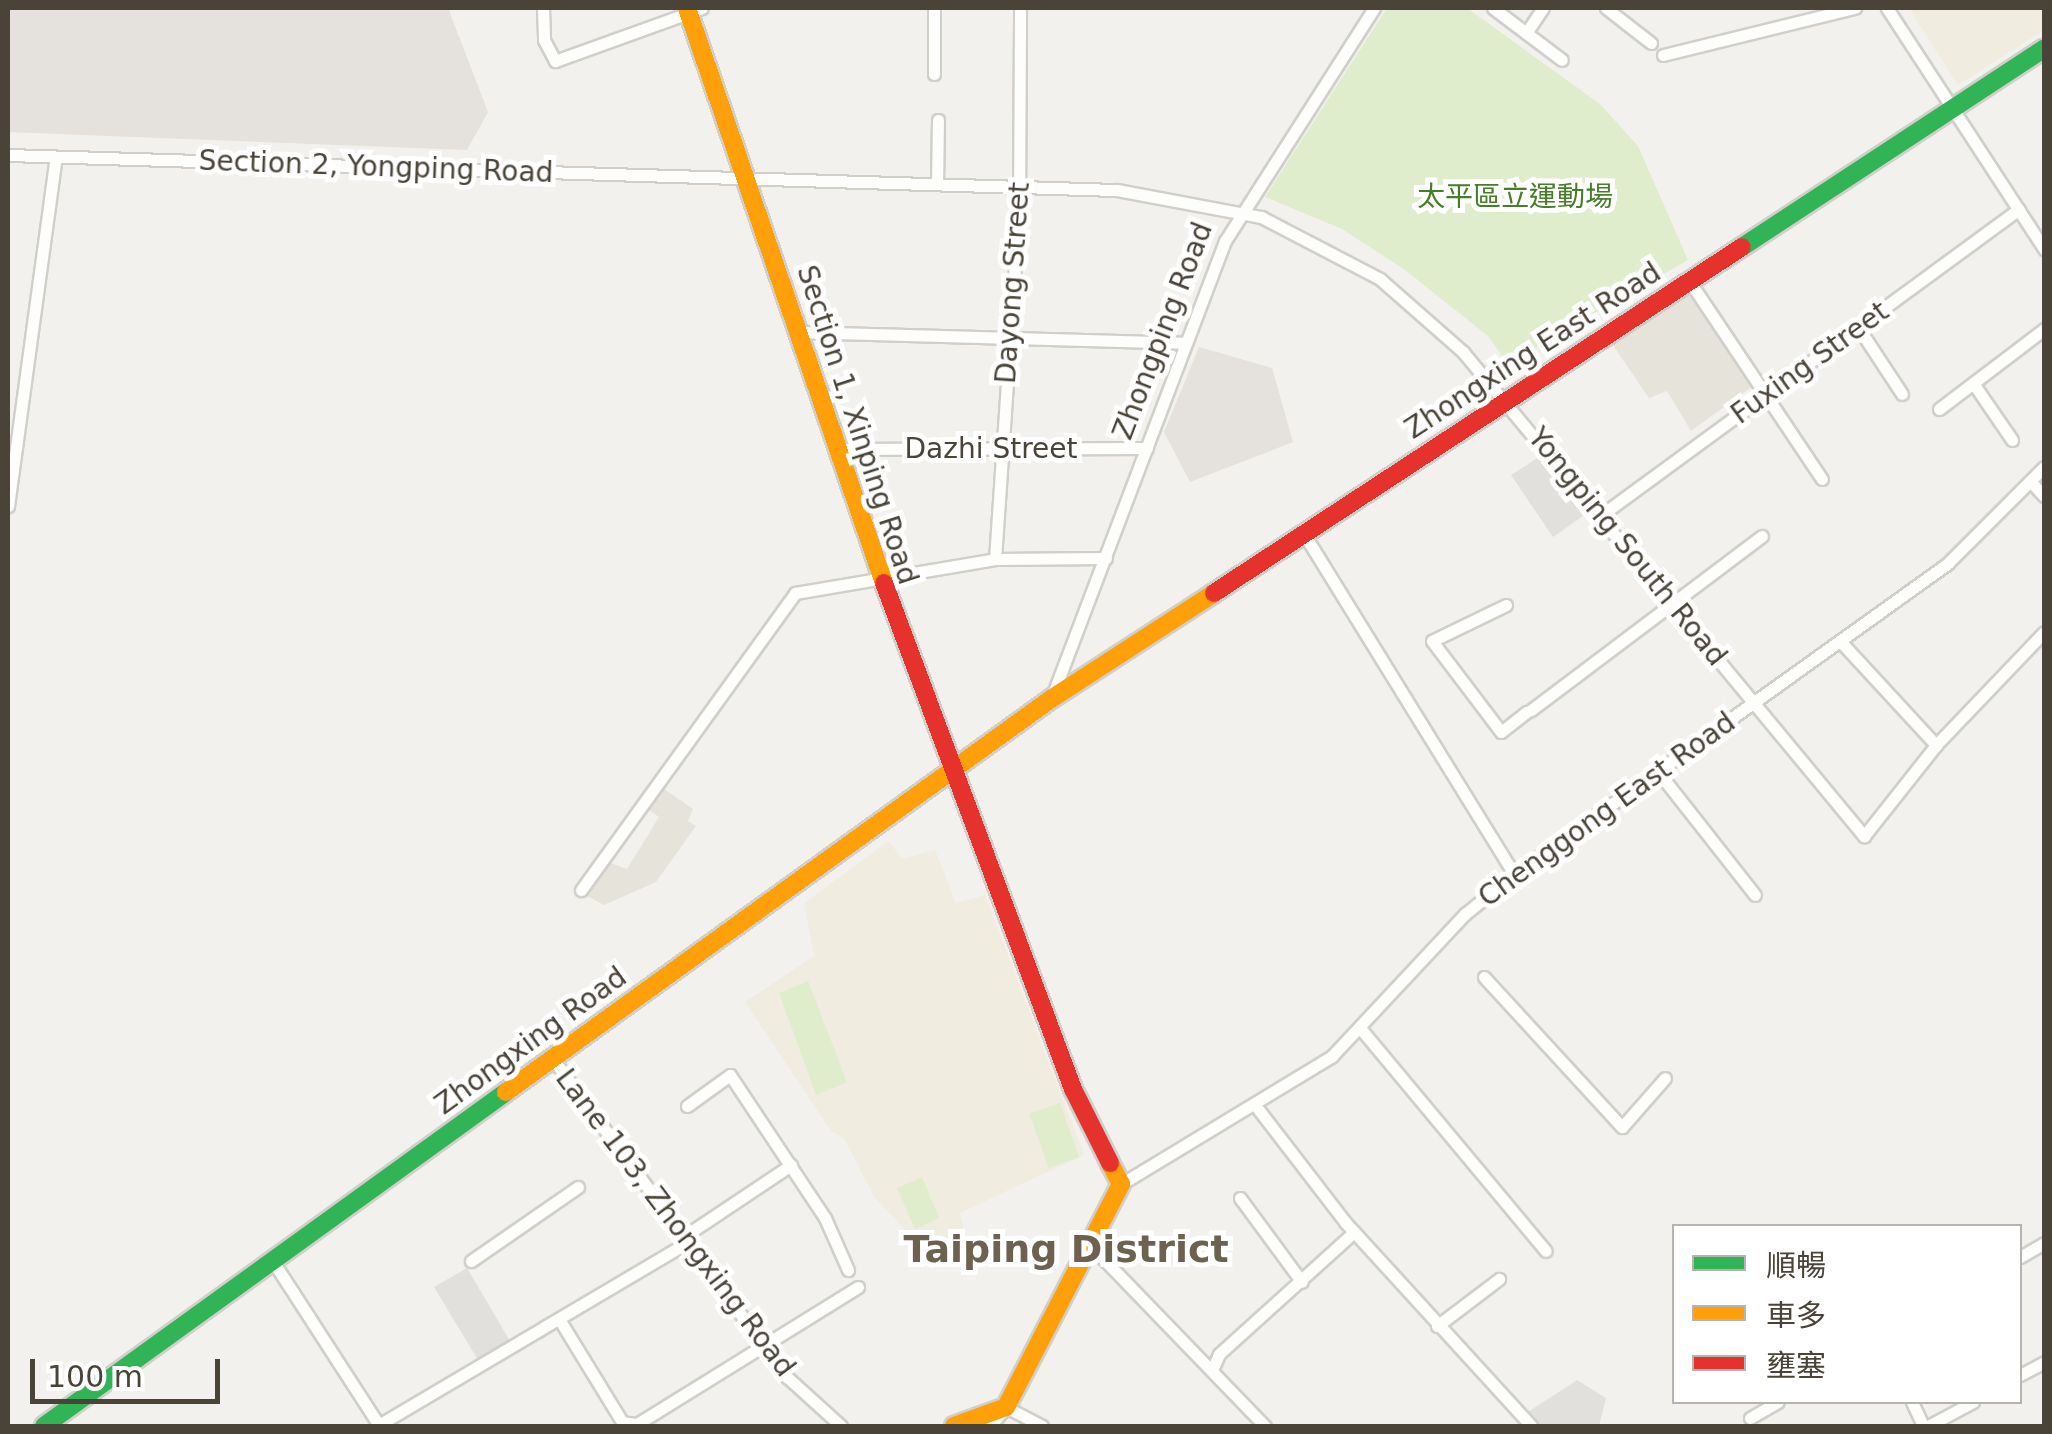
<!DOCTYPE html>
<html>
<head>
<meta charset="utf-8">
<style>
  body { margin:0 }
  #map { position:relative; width:2052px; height:1434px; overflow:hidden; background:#f2f1ed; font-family:"DejaVu Sans","Noto Sans TC",sans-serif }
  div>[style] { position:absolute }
  .residential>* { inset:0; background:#e6e3da }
  .industrial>* { inset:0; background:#e5e1dc }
  .education>* { inset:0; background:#f0ecdf }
  .green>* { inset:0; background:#dfedcd }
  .parking>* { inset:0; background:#e2e0dc }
  .roads { filter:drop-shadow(2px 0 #d0cfca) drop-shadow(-2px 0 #d0cfca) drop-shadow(0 2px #d0cfca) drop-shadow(0 -2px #d0cfca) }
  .street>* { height:11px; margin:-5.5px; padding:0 5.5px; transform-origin:5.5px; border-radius:5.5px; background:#fdfdfc }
  .fast>* { height:18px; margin:-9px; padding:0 9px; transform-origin:9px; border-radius:9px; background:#30b455 }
  .slow>* { height:18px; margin:-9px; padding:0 9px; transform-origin:9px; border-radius:9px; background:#ff9f0a }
  .jam>* { height:18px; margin:-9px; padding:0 9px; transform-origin:9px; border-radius:9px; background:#e5322d }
  span { translate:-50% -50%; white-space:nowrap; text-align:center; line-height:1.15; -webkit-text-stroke:10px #fff; paint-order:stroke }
  .street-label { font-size:28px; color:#4a4338 }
  .park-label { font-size:28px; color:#467e29 }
  .district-label { font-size:38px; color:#6d624f; font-weight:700 }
  .frame { position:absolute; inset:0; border:10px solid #4a4338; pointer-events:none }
  .legend { position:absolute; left:1672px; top:1224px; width:350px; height:180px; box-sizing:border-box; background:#fff; border:2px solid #b7b4af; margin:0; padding:12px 18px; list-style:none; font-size:30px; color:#4a4338 }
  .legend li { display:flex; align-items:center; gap:20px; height:50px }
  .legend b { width:50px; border:2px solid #b7b4af }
  .scale { position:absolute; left:30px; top:1359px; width:190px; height:45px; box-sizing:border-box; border:5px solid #4a4338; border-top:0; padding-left:12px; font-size:30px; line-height:35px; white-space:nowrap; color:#4a4338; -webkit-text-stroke:8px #fff; paint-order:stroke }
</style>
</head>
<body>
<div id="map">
  <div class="residential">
    <i style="clip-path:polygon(1692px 293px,1753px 386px,1691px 431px,1667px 391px,1649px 398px,1612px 344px)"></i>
    <i style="clip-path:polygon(657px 784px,693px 809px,688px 821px,696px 826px,656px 882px,604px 905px,585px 895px,607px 862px,627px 869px,659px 817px,646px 808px)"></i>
  </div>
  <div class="industrial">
    <i style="clip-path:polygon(8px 8px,448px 8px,488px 112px,467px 150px,8px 132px)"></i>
    <i style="clip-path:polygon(1199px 347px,1272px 368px,1293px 442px,1190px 482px,1164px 432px)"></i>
  </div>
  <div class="education">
    <i style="clip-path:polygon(1909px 8px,2044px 8px,2044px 30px,1958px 85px)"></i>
    <i style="clip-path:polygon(889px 841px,902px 859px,935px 850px,956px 903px,985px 895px,1084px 1155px,960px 1213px,965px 1236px,938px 1244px,920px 1245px,874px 1197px,844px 1138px,831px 1131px,745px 1002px,814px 956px,804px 903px)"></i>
  </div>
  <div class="green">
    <i style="clip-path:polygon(1387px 8px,1467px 8px,1600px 104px,1638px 146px,1688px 260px,1508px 364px,1488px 336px,1405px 270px,1342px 229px,1265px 197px)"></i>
    <i style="clip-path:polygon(808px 981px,847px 1082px,816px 1095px,779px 993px)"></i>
    <i style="clip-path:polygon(1060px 1103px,1079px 1157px,1049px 1168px,1029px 1114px)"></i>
    <i style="clip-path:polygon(922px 1177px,939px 1218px,915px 1229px,897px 1188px)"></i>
  </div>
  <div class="parking">
    <i style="clip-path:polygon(1539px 457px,1583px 516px,1553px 537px,1511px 475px)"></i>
    <i style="clip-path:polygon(467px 1268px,510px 1341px,478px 1360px,434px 1287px)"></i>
    <i style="clip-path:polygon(1577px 1380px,1606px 1398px,1599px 1426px,1540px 1426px,1528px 1412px)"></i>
  </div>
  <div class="roads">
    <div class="street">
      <i style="left:543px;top:8px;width:32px;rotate:88deg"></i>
      <i style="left:544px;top:40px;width:24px;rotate:62deg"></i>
      <i style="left:555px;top:61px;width:156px;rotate:-19.8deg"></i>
      <i style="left:934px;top:8px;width:66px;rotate:90deg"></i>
      <i style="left:1493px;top:8px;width:86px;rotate:37deg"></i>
      <i style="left:1606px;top:8px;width:57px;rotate:37.9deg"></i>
      <i style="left:1887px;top:8px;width:288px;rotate:56.9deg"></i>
      <i style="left:1526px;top:33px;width:30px;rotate:-56deg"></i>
      <i style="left:1663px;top:55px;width:198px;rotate:-13.8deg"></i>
      <i style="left:8px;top:155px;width:1110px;rotate:1.81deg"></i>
      <i style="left:1117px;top:190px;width:147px;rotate:10.6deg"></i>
      <i style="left:1261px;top:217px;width:134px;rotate:27.5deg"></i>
      <i style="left:1380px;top:279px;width:111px;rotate:41.3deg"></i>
      <i style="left:1463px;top:352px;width:629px;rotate:50.36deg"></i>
      <i style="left:1864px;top:836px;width:116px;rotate:-51.6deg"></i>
      <i style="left:1936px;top:745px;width:156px;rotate:-46.3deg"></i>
      <i style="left:937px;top:184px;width:64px;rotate:-89.1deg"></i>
      <i style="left:1690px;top:282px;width:237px;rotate:56.2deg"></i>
      <i style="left:1858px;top:327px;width:80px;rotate:56.7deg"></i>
      <i style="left:797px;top:332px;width:389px;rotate:1.6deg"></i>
      <i style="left:1973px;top:383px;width:69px;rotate:55.6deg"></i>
      <i style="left:1939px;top:409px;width:132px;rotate:-37.3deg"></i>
      <i style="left:836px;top:449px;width:311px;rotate:-0.2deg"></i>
      <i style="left:2031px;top:482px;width:19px;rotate:47deg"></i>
      <i style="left:8px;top:506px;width:352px;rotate:-82.2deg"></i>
      <i style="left:1600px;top:516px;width:519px;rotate:-36.23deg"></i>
      <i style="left:1304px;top:534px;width:400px;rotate:58.3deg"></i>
      <i style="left:995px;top:559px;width:349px;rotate:-86.1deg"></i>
      <i style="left:1019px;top:211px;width:203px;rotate:-89.7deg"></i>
      <i style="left:1506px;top:605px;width:82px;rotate:154.1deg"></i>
      <i style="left:1432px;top:641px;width:114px;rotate:52.8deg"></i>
      <i style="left:1501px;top:732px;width:33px;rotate:-38deg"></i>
      <i style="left:1840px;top:641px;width:142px;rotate:47.3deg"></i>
      <i style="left:1051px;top:699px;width:490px;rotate:-69.2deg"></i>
      <i style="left:1225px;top:241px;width:277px;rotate:-57.4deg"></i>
      <i style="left:1531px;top:710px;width:289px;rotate:-37deg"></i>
      <i style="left:1659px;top:773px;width:155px;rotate:51.8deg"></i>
      <i style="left:581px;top:890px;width:366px;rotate:-54.2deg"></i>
      <i style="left:795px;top:593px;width:203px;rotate:-9.6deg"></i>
      <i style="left:995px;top:559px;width:111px;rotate:-0.5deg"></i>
      <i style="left:1484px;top:977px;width:204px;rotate:47.4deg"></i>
      <i style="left:1622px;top:1127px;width:65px;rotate:-48.7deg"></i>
      <i style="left:1360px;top:1028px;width:290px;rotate:50.2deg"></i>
      <i style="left:553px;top:1059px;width:395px;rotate:53.7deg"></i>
      <i style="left:787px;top:1377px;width:73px;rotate:42.2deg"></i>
      <i style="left:1255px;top:1105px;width:148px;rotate:52.4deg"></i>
      <i style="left:1345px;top:1222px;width:276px;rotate:47.6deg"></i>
      <i style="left:687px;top:1106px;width:53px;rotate:-35.8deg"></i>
      <i style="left:730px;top:1075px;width:172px;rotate:56.4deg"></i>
      <i style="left:825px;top:1218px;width:57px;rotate:66.1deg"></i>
      <i style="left:1121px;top:1184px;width:247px;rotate:-31.2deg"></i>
      <i style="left:1332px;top:1056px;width:195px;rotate:-46.9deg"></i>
      <i style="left:1465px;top:914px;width:63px;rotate:-39.2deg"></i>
      <i style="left:1514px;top:874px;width:533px;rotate:-35.6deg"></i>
      <i style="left:1947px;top:564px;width:137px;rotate:-45deg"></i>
      <i style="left:1240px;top:1198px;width:104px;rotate:53.6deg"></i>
      <i style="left:1090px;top:1245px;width:252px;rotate:46deg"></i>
      <i style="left:2020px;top:1257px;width:28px;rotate:-30deg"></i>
      <i style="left:471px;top:1261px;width:130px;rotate:-34.7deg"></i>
      <i style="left:274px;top:1263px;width:193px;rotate:57.1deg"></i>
      <i style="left:559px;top:1319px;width:121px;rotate:58.5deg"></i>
      <i style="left:622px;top:1422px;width:15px;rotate:8deg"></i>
      <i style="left:637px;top:1424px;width:260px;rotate:-31.8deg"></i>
      <i style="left:1437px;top:1326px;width:78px;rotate:-37.2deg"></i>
      <i style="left:1212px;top:1370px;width:17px;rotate:-66deg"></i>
      <i style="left:1219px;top:1354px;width:182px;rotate:-42.1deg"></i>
      <i style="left:2020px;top:1375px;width:27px;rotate:-28deg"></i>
      <i style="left:1912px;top:1402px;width:26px;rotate:65deg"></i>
      <i style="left:1750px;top:1418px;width:32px;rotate:-30deg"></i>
      <i style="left:377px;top:1426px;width:361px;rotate:-30.6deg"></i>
      <i style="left:688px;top:1242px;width:12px;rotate:-70deg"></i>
      <i style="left:692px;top:1231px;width:119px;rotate:-33.7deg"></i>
      <i style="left:990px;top:1426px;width:25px;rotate:-50deg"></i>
      <i style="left:1006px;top:1407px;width:41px;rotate:27.8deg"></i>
      <i style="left:1928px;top:1426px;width:51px;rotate:-28.1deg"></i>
    </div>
    <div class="fast">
      <i style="left:1742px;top:247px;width:361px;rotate:-33.3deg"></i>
      <i style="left:44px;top:1426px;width:570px;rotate:-35.86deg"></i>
    </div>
    <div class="slow">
      <i style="left:687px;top:8px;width:608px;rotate:71.09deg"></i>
      <i style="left:506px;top:1092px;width:672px;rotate:-35.8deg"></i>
      <i style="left:1051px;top:699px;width:194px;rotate:-33deg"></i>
      <i style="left:954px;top:1426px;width:55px;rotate:-20.1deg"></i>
      <i style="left:1006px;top:1407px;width:251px;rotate:-62.7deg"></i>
      <i style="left:1121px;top:1184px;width:24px;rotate:-118deg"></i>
    </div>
    <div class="jam">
      <i style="left:884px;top:583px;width:540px;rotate:69.52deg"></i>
      <i style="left:1073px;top:1089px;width:83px;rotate:63.4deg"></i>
      <i style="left:1214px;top:593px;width:631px;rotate:-33.24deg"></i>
    </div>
  </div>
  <div class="street-label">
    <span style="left:376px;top:167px;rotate:2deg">Section 2, Yongping Road</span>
    <span style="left:1013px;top:283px;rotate:-86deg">Dayong Street</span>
    <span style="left:1163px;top:331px;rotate:-69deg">Zhongping Road</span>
    <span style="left:1533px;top:351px;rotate:-33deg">Zhongxing East Road</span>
    <span style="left:1810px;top:363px;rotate:-36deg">Fuxing Street</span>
    <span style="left:857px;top:425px;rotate:72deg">Section 1, Xinping Road</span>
    <span style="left:991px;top:449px">Dazhi Street</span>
    <span style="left:1627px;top:547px;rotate:51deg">Yongping South Road</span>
    <span style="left:1607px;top:810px;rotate:-36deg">Chenggong East Road</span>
    <span style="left:531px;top:1041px;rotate:-36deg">Zhongxing Road</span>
    <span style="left:675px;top:1223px;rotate:53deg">Lane 103, Zhongxing Road</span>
  </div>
  <div class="park-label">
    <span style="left:1515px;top:197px">太平區立運動場</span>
  </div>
  <div class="district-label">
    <span style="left:1066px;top:1250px">Taiping District</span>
  </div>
  <div class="frame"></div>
  <ul class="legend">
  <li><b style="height:12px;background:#30b455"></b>順暢</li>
  <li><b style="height:12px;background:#ff9f0a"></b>車多</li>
  <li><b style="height:12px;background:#e5322d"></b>壅塞</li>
  </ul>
  <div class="scale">100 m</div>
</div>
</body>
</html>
